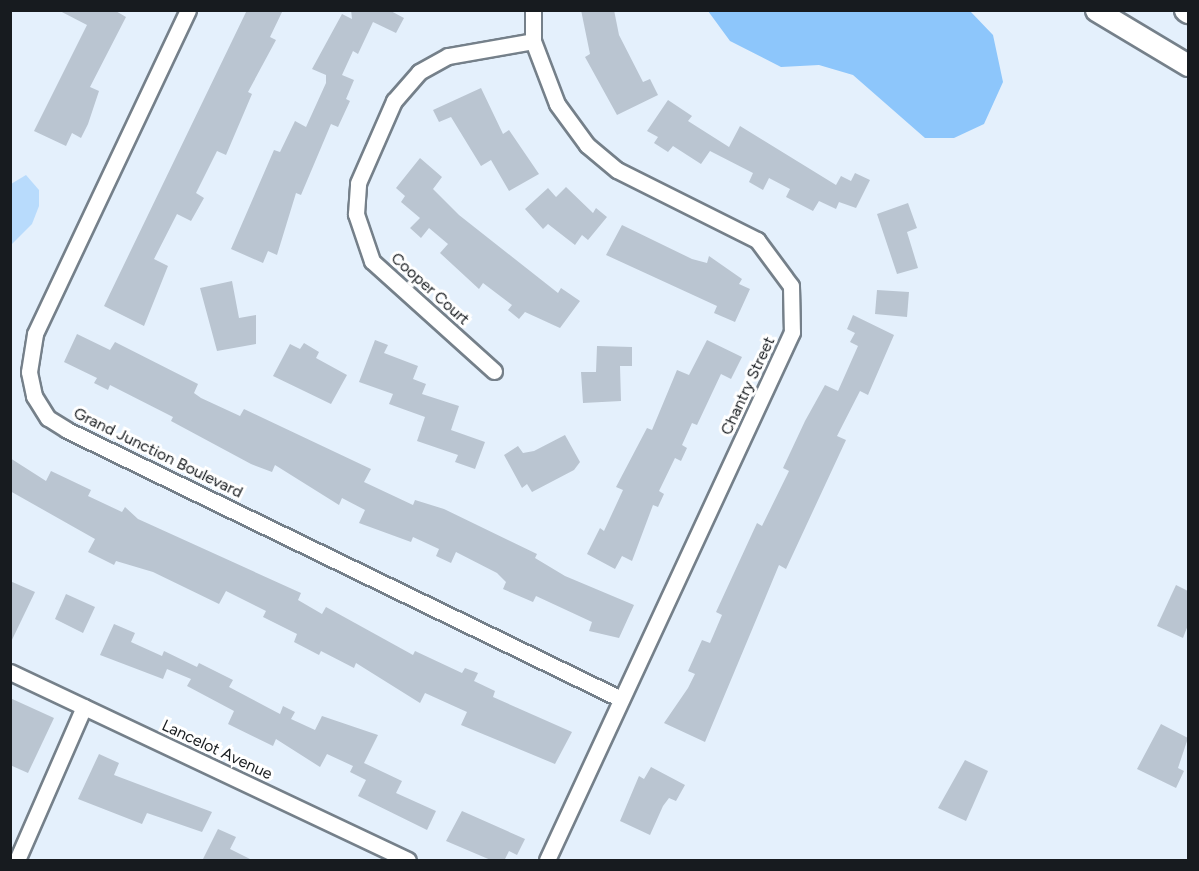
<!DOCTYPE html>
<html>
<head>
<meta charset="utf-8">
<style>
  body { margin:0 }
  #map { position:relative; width:1199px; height:871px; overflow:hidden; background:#e4f0fc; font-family:Figtree,sans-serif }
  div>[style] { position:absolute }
  .green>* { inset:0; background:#b8dbfc }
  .water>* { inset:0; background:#8dc6fb }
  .building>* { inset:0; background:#bac5d1 }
  .roads { filter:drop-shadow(2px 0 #75808a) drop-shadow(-2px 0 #75808a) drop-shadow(0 2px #75808a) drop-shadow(0 -2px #75808a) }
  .street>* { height:15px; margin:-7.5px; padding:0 7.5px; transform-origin:7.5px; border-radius:7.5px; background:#fff }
  .secondary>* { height:21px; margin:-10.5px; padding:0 10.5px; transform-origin:10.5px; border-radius:10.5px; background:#fff }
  span { translate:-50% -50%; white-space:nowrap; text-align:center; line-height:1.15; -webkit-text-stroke:6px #fff; paint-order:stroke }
  .street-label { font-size:16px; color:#171b1f }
  .frame { position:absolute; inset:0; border:12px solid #171b1f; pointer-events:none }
</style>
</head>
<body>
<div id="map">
  <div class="green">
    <i style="clip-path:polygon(26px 175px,39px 190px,39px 206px,32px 224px,11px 245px,11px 184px)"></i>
  </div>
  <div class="water">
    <i style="clip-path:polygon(708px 11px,970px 11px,993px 35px,1003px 82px,984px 124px,954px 138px,925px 138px,853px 75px,819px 65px,781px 67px,730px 41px)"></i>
  </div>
  <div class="building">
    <i style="clip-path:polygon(58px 10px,114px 10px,126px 17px,90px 87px,99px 91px,88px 124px,81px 138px,72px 133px,66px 146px,34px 131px,87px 25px)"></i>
    <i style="clip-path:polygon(247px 10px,283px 10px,270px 37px,276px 40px,248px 92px,252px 94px,226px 155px,217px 151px,196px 193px,204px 198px,191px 221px,177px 214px,154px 259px,168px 266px,144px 326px,104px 306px)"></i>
    <i style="clip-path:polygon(351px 10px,389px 10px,404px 18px,396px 33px,373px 22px,358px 54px,353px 51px,342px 75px,354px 80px,346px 99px,350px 101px,338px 127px,331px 124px,301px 195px,296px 193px,277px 255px,268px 251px,263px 263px,231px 249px,274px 150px,280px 152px,295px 121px,306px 127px,326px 83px,326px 75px,312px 69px,342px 14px,352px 19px)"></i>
    <i style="clip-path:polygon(581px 10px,614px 10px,619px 35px,643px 82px,650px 79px,658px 95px,617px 115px,585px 57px,590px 54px)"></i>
    <i style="clip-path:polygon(481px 88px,503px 134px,509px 130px,539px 174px,509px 191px,491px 160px,481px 166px,451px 117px,439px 122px,433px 110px)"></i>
    <i style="clip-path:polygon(668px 100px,692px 116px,688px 121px,729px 147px,740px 126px,836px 185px,841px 176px,851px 181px,855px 173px,870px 180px,856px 208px,839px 202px,836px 209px,819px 201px,813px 211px,786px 197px,790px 189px,769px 178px,763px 190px,749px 182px,753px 173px,710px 151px,701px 164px,673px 146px,668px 152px,654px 143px,658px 137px,647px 131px)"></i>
    <i style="clip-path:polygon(420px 158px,442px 177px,433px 189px,459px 215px,558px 293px,561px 288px,580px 301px,560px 328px,525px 312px,519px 319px,508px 310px,512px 305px,483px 283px,479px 289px,440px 253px,448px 244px,429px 228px,421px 238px,410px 228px,420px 218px,401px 202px,405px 196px,396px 188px)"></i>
    <i style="clip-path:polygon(566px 187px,593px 213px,596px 208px,607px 217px,588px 240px,582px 235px,575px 245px,548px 224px,543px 229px,525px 209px,548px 188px,556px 197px)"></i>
    <i style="clip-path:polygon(908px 203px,917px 228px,907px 232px,918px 268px,897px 274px,877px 214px)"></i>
    <i style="clip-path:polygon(622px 225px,692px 259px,707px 263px,709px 256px,742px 279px,739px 284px,750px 289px,735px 322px,714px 313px,717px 306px,606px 255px)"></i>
    <i style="clip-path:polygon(232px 281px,239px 318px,256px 315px,256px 344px,217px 351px,200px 288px)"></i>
    <i style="clip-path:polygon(877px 290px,909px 292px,907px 317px,875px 314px)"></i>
    <i style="clip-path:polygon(853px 315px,894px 335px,868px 395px,860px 391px,837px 436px,846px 440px,786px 569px,779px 565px,705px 742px,664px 723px,688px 688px,695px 674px,688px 671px,702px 640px,710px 643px,722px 615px,716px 612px,757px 523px,762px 526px,789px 471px,783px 468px,805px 421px,825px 385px,838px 391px,858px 346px,850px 342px,855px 333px,847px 329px)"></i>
    <i style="clip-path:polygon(77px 334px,110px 350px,115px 342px,198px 384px,194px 393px,201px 398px,240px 416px,244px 409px,371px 469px,364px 482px,413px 505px,415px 500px,444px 509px,537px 554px,535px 558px,565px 576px,634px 605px,619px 638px,589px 631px,592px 622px,536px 596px,533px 602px,503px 589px,506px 582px,497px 573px,456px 552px,451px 563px,436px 556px,439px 549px,413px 537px,411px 542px,359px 523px,365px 510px,342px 498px,339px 505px,275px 465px,272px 472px,251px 464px,171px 421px,173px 417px,110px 385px,108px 390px,94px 383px,97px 378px,64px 362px)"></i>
    <i style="clip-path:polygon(375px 340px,388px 345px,384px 353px,418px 366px,413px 379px,426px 384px,422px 394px,459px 406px,451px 430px,485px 442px,475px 469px,455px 462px,458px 455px,417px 441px,425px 417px,389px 404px,393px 394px,359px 382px)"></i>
    <i style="clip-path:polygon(707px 340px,742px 357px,731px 379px,721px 374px,697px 425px,692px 423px,682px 445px,687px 448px,681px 461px,675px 458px,659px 491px,664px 494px,658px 507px,653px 505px,632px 561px,622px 556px,615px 569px,587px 554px,600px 528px,604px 531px,623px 490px,616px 487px,647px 428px,652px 430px,677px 370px,689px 375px)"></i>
    <i style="clip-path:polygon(304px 343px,319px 352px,316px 358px,347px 375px,331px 404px,273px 376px,290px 344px,300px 349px)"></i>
    <i style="clip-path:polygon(597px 346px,632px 347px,632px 366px,620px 366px,621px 401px,583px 403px,581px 372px,596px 372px)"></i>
    <i style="clip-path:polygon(565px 435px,580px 462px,574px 470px,532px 492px,527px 484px,522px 488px,504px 455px,518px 446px,523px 453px,534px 451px)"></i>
    <i style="clip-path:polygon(10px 458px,46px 481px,51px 471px,91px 490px,88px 496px,122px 512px,125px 507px,138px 519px,301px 593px,298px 600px,322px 614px,326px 607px,413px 655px,415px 651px,462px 673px,465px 668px,478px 673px,474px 681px,495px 691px,493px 697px,572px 732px,555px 764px,461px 725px,467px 712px,425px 693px,420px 703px,356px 663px,354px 668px,321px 651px,319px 655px,294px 642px,297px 634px,263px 617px,266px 611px,226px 591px,219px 604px,153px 572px,116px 561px,114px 565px,88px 552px,95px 539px,10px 491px)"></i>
    <i style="clip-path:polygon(10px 581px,35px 592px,10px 644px)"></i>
    <i style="clip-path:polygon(1176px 585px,1188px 591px,1188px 625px,1183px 638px,1157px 626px)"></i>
    <i style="clip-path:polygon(66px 594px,95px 607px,83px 633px,55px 619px)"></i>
    <i style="clip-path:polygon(114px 624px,135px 633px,131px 642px,162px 656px,164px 651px,197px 667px,199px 663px,233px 680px,229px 687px,280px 714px,283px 706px,295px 712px,291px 719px,315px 730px,322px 716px,378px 735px,364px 763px,402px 781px,396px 793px,436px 811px,427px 830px,358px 796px,366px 780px,350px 772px,353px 766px,327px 754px,320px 767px,276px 739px,273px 746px,228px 724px,234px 711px,187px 686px,191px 679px,167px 669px,163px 679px,100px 655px)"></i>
    <i style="clip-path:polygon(10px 698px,54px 718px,28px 773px,10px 765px)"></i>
    <i style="clip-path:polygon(1161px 724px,1188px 738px,1178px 768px,1184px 771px,1176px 788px,1137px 769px)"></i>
    <i style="clip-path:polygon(99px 754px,119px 763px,114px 775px,212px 812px,202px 832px,147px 813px,142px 824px,78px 799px)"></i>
    <i style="clip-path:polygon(965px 760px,988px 771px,966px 821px,938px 808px)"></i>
    <i style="clip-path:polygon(651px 767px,685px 785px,676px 801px,669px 798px,663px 806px,650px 835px,620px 821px,639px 776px,644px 779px)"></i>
    <i style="clip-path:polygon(462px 811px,525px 839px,517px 855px,509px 851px,504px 861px,493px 861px,446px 841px)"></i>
    <i style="clip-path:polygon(218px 829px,236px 837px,230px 849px,254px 861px,202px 861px)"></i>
  </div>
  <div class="roads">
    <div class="street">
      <i style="left:188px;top:10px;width:358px;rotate:115.3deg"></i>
      <i style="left:35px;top:334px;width:38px;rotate:99deg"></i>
      <i style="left:29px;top:372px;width:25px;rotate:78deg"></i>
      <i style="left:34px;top:396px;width:26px;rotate:58deg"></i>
      <i style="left:48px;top:418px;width:22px;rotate:32deg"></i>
      <i style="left:67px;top:430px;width:616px;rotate:25.9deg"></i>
      <i style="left:533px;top:10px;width:31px;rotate:90deg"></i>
      <i style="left:533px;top:41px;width:67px;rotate:69.1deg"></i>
      <i style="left:557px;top:104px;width:51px;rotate:53.8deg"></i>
      <i style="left:587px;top:145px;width:39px;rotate:40deg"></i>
      <i style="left:617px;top:170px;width:157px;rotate:26.6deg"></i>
      <i style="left:757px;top:240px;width:57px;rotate:53.5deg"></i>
      <i style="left:791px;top:286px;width:46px;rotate:88.8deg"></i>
      <i style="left:792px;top:332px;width:582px;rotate:114.89deg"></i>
      <i style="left:494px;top:371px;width:164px;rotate:-138deg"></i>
      <i style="left:372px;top:261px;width:50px;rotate:-108.8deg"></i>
      <i style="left:356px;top:214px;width:31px;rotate:-86deg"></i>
      <i style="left:358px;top:183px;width:90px;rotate:-66.3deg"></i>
      <i style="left:394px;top:101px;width:38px;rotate:-49deg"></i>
      <i style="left:419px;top:72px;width:33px;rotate:-29deg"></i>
      <i style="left:448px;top:56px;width:86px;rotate:-10deg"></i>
      <i style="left:10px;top:672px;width:440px;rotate:25.3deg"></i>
      <i style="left:17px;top:860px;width:167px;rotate:-66.4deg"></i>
    </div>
    <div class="secondary">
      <i style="left:1096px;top:10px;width:107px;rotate:30.9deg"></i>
      <i style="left:1185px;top:10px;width:4px;rotate:34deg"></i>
    </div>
  </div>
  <div class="street-label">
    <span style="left:430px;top:289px;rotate:42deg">Cooper Court</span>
    <span style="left:748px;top:386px;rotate:-65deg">Chantry Street</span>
    <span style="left:158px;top:453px;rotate:26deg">Grand Junction Boulevard</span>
    <span style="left:217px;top:750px;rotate:25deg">Lancelot Avenue</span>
  </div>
  <div class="frame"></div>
</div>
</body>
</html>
